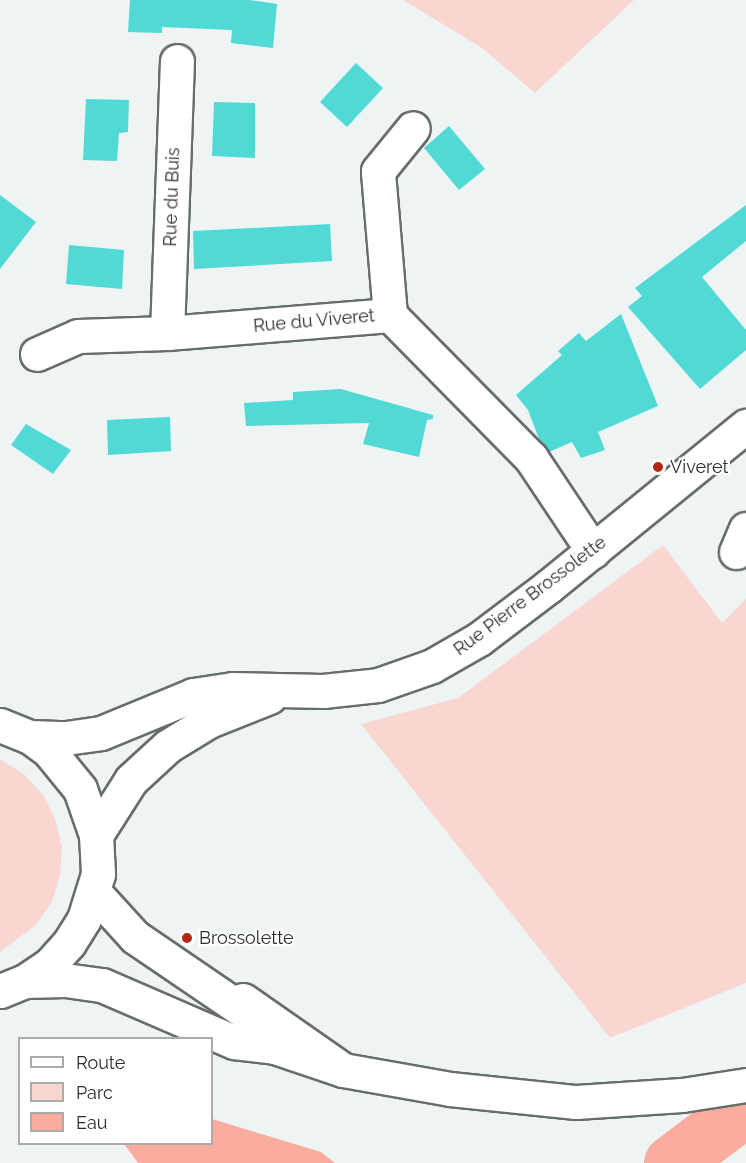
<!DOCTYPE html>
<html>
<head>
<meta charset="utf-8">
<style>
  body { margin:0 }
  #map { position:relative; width:746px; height:1163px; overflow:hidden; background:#eef4f4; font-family:Raleway,sans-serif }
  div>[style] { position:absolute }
  .green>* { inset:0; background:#f9d7d0 }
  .water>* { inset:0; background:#faad9e }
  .river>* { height:57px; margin:-28.5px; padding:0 28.5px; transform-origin:28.5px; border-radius:28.5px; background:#faad9e }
  .building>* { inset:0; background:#51d9d5 }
  .roads { filter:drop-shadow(2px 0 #676c6c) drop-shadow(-2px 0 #676c6c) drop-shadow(0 2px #676c6c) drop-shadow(0 -2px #676c6c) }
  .minor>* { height:33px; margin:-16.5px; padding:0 16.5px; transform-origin:16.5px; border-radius:16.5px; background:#fff }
  .major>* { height:33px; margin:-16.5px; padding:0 16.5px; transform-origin:16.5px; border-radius:16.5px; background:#fff }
  .dots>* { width:16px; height:16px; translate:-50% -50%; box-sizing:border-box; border:3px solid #fff; border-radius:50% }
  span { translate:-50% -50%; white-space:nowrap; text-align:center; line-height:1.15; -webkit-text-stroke:4.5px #fff; paint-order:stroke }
  .street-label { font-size:18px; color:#2b2d2d }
  .poi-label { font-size:18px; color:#2b2d2d }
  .left { translate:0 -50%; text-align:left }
  .legend { position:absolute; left:18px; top:1037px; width:195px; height:108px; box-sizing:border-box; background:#fff; border:2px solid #aaabab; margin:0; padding:8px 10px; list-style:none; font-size:18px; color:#2b2d2d }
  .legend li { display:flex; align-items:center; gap:12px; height:30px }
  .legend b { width:30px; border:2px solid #aaabab }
</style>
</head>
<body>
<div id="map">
  <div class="green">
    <i style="clip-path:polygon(403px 0,634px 0,535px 93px,482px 48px)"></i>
    <i style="clip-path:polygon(663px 545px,722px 623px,746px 599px,746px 983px,610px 1038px,361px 724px,458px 698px)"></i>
    <i style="clip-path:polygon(0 759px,25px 775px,44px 796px,56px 821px,62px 848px,60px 876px,52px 902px,36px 925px,0 952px)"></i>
  </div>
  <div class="water">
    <i style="clip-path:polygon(212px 1119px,321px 1152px,335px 1163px,138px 1163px,124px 1144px,212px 1144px)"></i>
  </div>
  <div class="river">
    <i style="left:672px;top:1163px;width:93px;rotate:-37.1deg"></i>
  </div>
  <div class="building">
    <i style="clip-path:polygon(130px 0,250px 0,277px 4px,273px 48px,231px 43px,232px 30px,162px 27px,162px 33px,128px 32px)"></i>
    <i style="clip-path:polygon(356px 63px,383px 88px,347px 127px,320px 102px)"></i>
    <i style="clip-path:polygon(86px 99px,129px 100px,128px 132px,119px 133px,117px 161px,83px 160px)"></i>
    <i style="clip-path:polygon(214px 102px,255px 103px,255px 158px,212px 156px)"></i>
    <i style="clip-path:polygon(449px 126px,485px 169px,459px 190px,424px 148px)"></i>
    <i style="clip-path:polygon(0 195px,36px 222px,0 269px)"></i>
    <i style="clip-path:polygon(746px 205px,746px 241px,702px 277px,746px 330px,746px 350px,700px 389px,628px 307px,642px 296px,635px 288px)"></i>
    <i style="clip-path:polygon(330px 224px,332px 261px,194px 269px,193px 231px)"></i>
    <i style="clip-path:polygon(69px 245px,124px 250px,122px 289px,66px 284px)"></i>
    <i style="clip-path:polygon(621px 314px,658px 406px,598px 432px,605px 450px,581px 458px,572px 442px,549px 452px,539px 439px,528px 410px,516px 395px,562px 355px,558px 351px,579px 333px,586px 341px)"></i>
    <i style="clip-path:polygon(341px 389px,433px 415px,433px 419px,427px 420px,419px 457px,363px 444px,369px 423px,246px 426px,244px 403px,293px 400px,293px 392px)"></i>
    <i style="clip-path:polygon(170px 417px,171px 451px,108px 455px,107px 420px)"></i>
    <i style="clip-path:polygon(26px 424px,71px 450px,53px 474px,11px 445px)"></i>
  </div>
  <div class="roads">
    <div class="minor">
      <i style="left:390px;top:315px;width:144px;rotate:-94.8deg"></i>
      <i style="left:378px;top:171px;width:55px;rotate:-50.9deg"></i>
      <i style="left:167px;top:333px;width:272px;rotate:-87.9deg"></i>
      <i style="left:37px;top:354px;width:45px;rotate:-23.7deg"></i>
      <i style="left:78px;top:336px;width:89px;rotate:-1.9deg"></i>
      <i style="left:167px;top:333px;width:224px;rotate:-4.6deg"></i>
      <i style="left:390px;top:315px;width:201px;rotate:45.4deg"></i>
      <i style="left:531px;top:458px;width:112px;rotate:56.3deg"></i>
      <i style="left:736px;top:552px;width:25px;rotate:-67deg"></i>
      <i style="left:30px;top:737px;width:36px;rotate:2deg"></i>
      <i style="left:66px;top:738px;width:35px;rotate:-8deg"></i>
      <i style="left:101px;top:733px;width:100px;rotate:-22.4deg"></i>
      <i style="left:193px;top:695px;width:40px;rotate:-8.5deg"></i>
      <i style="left:233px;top:689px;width:90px;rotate:1.3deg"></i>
      <i style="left:323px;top:691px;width:55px;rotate:-6.2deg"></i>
      <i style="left:378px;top:685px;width:57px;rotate:-19.4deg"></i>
      <i style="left:432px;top:666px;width:54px;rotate:-29.9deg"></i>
      <i style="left:479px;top:639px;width:88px;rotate:-37.1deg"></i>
      <i style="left:549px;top:586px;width:254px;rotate:-39.1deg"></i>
      <i style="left:96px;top:835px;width:65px;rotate:-57.5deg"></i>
      <i style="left:131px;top:780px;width:50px;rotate:-42.6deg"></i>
      <i style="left:168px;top:746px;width:48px;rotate:-31.4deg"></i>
      <i style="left:209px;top:721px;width:65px;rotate:-21.8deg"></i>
      <i style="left:243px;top:1000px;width:117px;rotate:34.9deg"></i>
    </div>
    <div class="major">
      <i style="left:0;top:725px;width:32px;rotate:22deg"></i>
      <i style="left:30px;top:737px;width:24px;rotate:36deg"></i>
      <i style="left:49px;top:751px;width:49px;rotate:50.8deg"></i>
      <i style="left:80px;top:789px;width:49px;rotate:70.8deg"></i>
      <i style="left:96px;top:835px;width:39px;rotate:87deg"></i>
      <i style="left:98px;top:874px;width:47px;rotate:107.3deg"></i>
      <i style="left:84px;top:919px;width:28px;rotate:122deg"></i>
      <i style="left:69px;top:943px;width:30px;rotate:132deg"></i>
      <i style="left:49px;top:965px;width:29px;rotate:146deg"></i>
      <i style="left:25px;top:981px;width:27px;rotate:158deg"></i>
      <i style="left:94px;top:892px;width:61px;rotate:47.7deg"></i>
      <i style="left:135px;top:937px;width:145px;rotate:34.3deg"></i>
      <i style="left:255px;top:1019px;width:34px;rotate:54deg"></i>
      <i style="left:25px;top:981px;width:40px;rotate:-1.4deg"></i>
      <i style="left:65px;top:980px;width:37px;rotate:8deg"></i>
      <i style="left:102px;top:985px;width:144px;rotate:23.4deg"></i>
      <i style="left:234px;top:1042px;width:41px;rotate:7deg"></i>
      <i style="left:275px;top:1047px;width:72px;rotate:18.7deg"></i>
      <i style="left:343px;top:1070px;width:109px;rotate:10.1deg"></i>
      <i style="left:450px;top:1089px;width:127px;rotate:5.9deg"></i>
      <i style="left:576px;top:1102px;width:106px;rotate:-3.8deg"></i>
      <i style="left:682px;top:1095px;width:65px;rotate:-8.9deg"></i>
    </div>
  </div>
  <div class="dots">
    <i style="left:658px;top:467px;background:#b42712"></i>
    <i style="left:187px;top:938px;background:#b42712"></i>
  </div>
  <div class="street-label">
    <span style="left:172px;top:197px;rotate:-88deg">Rue du Buis</span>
    <span style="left:314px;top:321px;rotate:-5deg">Rue du Viveret</span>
    <span style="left:530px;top:596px;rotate:-37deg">Rue Pierre Brossolette</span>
  </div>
  <div class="poi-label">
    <span class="left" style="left:670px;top:467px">Viveret</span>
    <span class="left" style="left:199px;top:938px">Brossolette</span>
  </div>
  <ul class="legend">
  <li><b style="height:8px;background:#fff"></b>Route</li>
  <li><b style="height:16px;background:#f9d7d0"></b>Parc</li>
  <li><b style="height:16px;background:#faad9e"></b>Eau</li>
  </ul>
</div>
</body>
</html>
